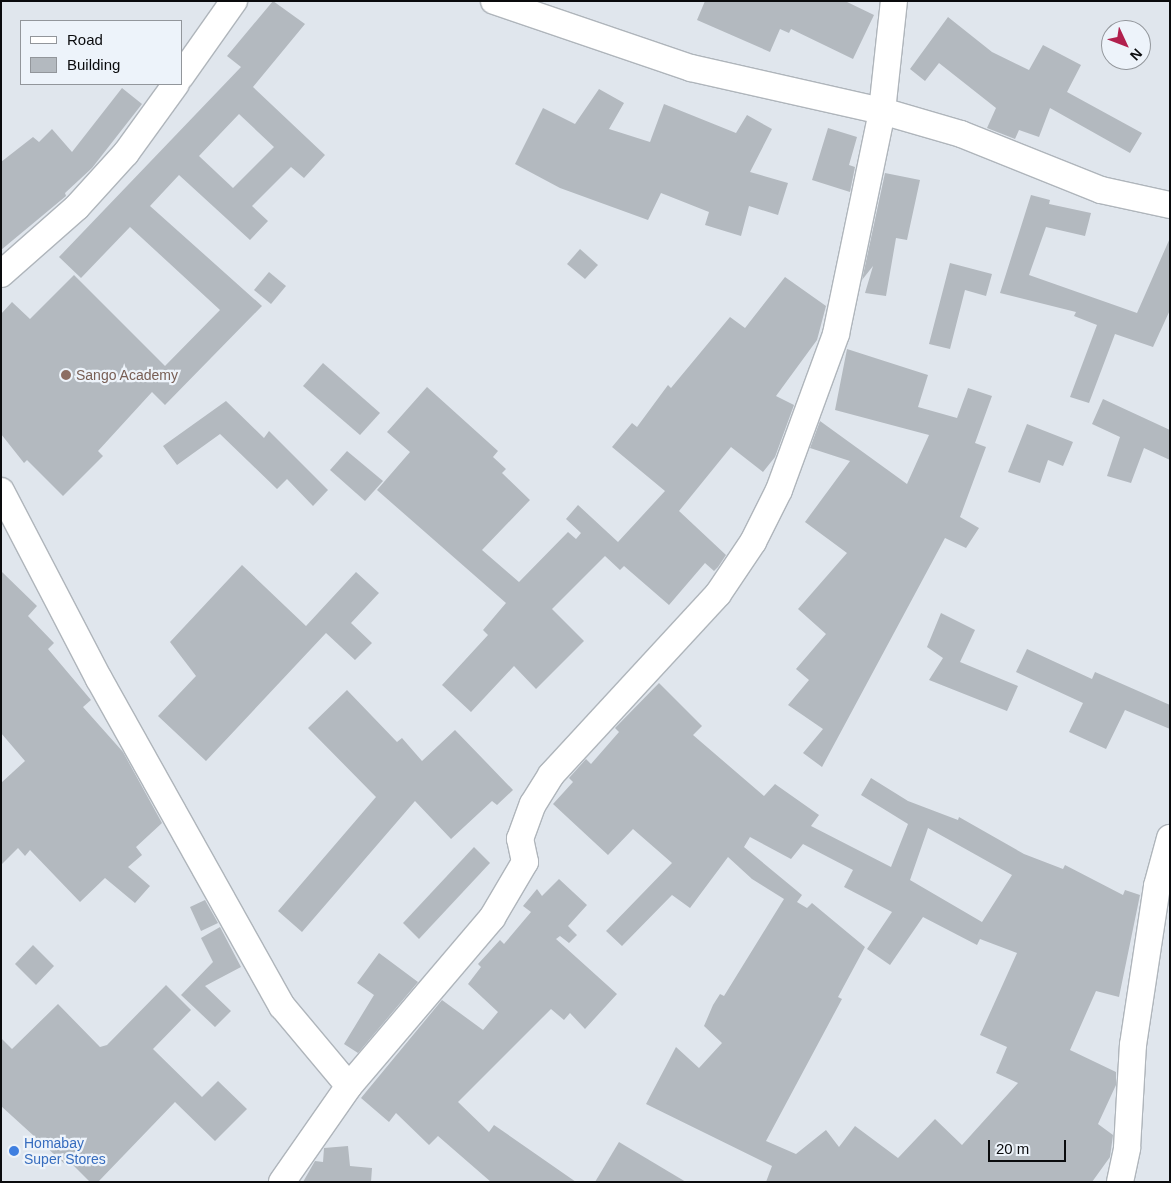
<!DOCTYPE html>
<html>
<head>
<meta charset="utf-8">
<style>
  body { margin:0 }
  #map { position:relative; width:1171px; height:1183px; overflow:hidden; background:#e0e6ed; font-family:Arial,sans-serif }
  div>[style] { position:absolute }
  .building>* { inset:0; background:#b3b9bf }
  .roads { filter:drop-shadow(1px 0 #afb5bb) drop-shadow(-1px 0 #afb5bb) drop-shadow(0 1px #afb5bb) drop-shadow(0 -1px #afb5bb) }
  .street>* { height:26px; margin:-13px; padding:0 13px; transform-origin:13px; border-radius:13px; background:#fff }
  .dots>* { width:14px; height:14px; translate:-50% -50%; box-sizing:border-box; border:2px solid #edf3fa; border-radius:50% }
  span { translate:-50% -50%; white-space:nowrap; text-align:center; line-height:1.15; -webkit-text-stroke:4.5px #edf3fa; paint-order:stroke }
  .education-label { font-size:14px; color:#785e54 }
  .left { translate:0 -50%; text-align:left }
  .shop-label { font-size:14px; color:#366cbe }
  .frame { position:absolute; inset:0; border:2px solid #0a0b0d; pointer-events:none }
  .legend { position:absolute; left:20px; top:20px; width:162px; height:65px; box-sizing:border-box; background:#edf3fa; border:1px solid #92969b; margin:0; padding:6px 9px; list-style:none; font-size:15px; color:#0a0b0d }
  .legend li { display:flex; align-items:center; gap:10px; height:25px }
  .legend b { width:25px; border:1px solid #92969b }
  .north { position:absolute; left:1101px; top:20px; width:50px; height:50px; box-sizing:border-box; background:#edf3fa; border:1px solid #92969b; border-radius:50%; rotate:133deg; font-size:14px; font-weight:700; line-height:20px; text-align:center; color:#0a0b0d }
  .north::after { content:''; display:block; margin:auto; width:18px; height:22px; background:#b1204d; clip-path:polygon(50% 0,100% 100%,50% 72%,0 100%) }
  .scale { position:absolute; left:988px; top:1140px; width:78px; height:22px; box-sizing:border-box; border:2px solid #0a0b0d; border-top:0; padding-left:6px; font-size:15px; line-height:18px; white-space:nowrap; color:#0a0b0d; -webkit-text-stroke:4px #edf3fa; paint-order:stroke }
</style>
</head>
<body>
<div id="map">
  <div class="building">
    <i style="clip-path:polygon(evenodd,273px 1px,305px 24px,253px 87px,325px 155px,304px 178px,291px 167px,252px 206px,268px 221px,250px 240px,179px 175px,150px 206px,262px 306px,165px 405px,152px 392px,98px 451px,103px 456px,63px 496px,27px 460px,24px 463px,1px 434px,1px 314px,12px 302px,30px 319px,74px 275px,165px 366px,220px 310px,130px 227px,81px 278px,59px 257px,241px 67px,227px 56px,273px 1px,239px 114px,274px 147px,233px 188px,199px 156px,239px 114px)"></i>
    <i style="clip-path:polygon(705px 1px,845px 1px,874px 15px,853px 59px,791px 29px,789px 33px,780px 29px,770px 52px,697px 20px)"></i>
    <i style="clip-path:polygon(948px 17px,992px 52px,1029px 70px,1043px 45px,1081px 65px,1067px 92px,1142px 133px,1130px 153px,1050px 108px,1039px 137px,1019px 130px,1015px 139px,987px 128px,996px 108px,939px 63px,925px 81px,910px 69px)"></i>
    <i style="clip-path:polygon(122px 88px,142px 104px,92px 168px,65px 193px,66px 196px,1px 250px,1px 162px,33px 137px,39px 142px,52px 129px,72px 152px)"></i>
    <i style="clip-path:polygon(599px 89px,624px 103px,609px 129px,650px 142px,664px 104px,736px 133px,747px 115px,772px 129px,750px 172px,788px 183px,778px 215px,749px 206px,741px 236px,705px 225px,709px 212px,661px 193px,648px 220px,560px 188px,515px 164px,543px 108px,575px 124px)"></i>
    <i style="clip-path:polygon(828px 128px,857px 137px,849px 165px,855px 167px,850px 192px,812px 180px)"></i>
    <i style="clip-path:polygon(885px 173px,920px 180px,907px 240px,896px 238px,886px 296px,865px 293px,873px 266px,862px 280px)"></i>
    <i style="clip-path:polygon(1031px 195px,1050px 200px,1049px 204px,1091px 213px,1085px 236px,1046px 227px,1029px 275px,1137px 313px,1170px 238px,1170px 310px,1153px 347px,1115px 334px,1089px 403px,1070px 397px,1097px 325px,1074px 316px,1076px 312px,1000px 293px)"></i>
    <i style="clip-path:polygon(580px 249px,598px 265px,585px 279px,567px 264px)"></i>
    <i style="clip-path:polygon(950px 263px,992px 274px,986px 296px,965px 290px,950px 349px,929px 344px)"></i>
    <i style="clip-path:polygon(269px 272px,286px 286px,271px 304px,254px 290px)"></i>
    <i style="clip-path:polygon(785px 277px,826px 306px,817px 340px,776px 396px,794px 405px,775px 457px,763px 472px,731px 447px,679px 511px,726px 555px,718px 567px,714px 571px,705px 563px,669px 605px,624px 566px,620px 570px,605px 556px,552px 609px,584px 641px,536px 689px,514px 666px,471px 712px,442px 685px,488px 635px,483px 630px,506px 603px,377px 490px,410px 452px,387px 432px,427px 387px,498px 451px,493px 457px,506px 469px,502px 473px,530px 500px,482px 550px,519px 582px,568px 532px,576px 539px,581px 533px,566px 519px,578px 505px,618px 542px,665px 491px,612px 447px,632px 423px,637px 427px,668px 385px,671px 388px,730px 317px,745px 328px)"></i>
    <i style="clip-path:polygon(847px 349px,928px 375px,918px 407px,957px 418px,968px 388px,992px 396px,975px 443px,986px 447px,960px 517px,979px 528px,966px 548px,945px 538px,822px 767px,803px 753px,823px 729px,788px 705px,809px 680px,796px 669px,826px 634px,798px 609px,847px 553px,805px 522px,850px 461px,810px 448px,820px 421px,907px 484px,929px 435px,835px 410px)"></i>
    <i style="clip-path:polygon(323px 363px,380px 413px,360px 435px,303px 386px)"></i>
    <i style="clip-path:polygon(1103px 399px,1170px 430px,1170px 460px,1144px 448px,1131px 483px,1107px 476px,1120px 437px,1092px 424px)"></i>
    <i style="clip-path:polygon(226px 401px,264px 438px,269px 431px,328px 490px,313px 506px,287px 479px,277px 489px,220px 434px,177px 465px,163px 446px)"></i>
    <i style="clip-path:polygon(1027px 424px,1073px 442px,1063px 466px,1048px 460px,1040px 483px,1008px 472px)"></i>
    <i style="clip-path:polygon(347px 451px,383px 481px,365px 501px,330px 470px)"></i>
    <i style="clip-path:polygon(242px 565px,306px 626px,356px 572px,379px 593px,351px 623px,372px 643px,355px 660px,326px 633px,206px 761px,158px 716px,196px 676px,170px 642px)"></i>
    <i style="clip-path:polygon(1px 571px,37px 606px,28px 616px,54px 643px,48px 649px,91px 700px,83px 707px,123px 752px,162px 823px,136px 847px,142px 855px,128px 867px,150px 886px,135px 903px,105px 878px,80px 902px,30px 850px,25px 856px,18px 848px,1px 865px,1px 783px,25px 761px,1px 733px)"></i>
    <i style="clip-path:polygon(941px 613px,975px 630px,960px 662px,1018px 686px,1007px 711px,929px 680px,943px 658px,927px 647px)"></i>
    <i style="clip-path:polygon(1027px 649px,1092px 679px,1095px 672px,1170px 705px,1170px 729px,1125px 710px,1106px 749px,1069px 732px,1083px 703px,1016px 672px)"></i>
    <i style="clip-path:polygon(evenodd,659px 683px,702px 726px,693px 735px,764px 796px,775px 784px,819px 815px,811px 826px,891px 867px,908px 824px,861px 795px,871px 778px,908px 801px,958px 820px,959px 817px,1024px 854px,1063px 869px,1065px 865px,1123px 895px,1125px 890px,1140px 895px,1119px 997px,1096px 991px,1070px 1050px,1116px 1072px,1116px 1085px,1098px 1124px,1113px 1135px,1110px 1157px,1092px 1182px,766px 1182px,772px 1166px,646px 1104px,676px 1047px,699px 1068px,722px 1043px,704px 1026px,713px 1005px,720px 994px,724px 996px,784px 899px,752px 879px,728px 857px,690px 908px,672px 895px,622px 946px,606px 931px,672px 863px,633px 829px,608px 855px,553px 804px,573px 782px,569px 778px,586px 759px,591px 764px,619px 732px,615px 728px,659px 683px,928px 828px,1012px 875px,982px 922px,910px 880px,928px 828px,659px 683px,750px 837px,791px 859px,803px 844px,853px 870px,844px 887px,892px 912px,867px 949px,890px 965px,923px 917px,977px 945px,980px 939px,1017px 953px,980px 1035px,1007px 1047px,996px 1073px,1018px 1083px,962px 1145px,935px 1119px,898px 1158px,855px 1126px,839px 1147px,826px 1130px,796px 1154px,766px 1141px,842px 999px,838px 997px,865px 947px,812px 903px,807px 908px,797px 902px,802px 895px,744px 847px,750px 837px)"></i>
    <i style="clip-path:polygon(347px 690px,397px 742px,402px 738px,422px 761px,455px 730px,513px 790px,497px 805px,492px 801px,451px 839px,415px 801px,302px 932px,278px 911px,376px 797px,308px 728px)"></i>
    <i style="clip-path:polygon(474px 847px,490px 863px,419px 939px,403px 923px)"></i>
    <i style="clip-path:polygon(559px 879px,587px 905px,568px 926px,577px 935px,569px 943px,560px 936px,556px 939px,617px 994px,585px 1029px,570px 1013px,564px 1020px,551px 1009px,458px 1102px,489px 1132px,494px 1125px,576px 1182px,491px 1182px,438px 1136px,429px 1145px,396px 1113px,389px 1122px,361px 1098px,442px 1000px,483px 1030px,498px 1012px,468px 984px,481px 967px,478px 964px,500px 940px,504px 944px,531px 912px,523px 906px,537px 889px,542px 896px)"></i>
    <i style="clip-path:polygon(205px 900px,218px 923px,201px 931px,190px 907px)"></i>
    <i style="clip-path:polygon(220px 927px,241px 967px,205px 986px,231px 1011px,215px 1027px,181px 995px,213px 962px,201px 938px)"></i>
    <i style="clip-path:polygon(33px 945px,54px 966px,36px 985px,15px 964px)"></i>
    <i style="clip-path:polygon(379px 953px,418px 982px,358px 1053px,344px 1044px,374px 995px,357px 983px)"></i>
    <i style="clip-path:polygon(166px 985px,191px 1010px,153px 1049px,202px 1097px,218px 1081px,247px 1109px,215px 1141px,175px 1102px,98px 1182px,90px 1182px,70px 1162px,67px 1166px,1px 1106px,1px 1038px,12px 1049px,58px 1004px,100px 1047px,107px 1045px)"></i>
    <i style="clip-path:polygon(619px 1142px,686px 1182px,595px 1182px)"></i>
    <i style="clip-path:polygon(348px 1146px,350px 1166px,372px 1168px,371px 1182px,303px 1182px,315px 1161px,323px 1162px,324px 1148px)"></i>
  </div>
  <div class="roads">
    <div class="street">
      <i style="left:494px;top:1px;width:208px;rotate:18.8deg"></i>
      <i style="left:691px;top:68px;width:196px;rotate:12.7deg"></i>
      <i style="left:882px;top:111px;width:82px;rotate:16.2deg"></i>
      <i style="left:961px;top:134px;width:151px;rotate:21.8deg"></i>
      <i style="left:1101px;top:190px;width:71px;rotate:12.3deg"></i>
      <i style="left:181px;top:76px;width:92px;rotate:-54.8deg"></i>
      <i style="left:1px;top:274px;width:101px;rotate:-41.4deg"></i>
      <i style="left:77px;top:207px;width:73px;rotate:-47.8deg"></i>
      <i style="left:126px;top:153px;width:85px;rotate:-54.1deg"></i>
      <i style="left:1px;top:491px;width:212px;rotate:62.5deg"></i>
      <i style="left:99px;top:679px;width:375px;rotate:60.8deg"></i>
      <i style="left:282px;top:1006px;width:104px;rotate:50.1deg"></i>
      <i style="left:282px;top:1182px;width:117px;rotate:-55.1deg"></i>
      <i style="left:349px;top:1086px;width:221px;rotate:-49.6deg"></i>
      <i style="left:492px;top:918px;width:65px;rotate:-59.5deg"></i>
      <i style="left:525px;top:862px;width:24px;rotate:-102deg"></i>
      <i style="left:520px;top:839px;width:37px;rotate:-70deg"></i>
      <i style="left:533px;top:804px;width:34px;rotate:-58deg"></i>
      <i style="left:551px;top:775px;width:246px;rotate:-47.3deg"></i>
      <i style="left:718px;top:594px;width:63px;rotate:-56.1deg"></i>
      <i style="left:753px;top:542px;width:58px;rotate:-63.4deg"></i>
      <i style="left:779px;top:490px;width:166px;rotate:-69.9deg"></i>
      <i style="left:836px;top:334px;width:228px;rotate:-78.3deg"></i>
      <i style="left:882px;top:111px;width:111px;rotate:-83.8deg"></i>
      <i style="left:1120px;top:1182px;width:35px;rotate:-78deg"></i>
      <i style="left:1127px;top:1148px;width:103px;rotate:-86.7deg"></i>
      <i style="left:1133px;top:1045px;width:161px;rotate:-81.4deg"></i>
      <i style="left:1157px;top:886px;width:50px;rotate:-74.8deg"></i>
    </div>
  </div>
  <div class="dots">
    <i style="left:66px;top:375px;background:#8d6e63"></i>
    <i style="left:14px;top:1151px;background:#3f7fe0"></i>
  </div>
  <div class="education-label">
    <span class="left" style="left:76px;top:375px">Sango Academy</span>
  </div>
  <div class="shop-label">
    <span class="left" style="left:24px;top:1151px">Homabay<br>Super Stores</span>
  </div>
  <div class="frame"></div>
  <ul class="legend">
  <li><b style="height:6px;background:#fff"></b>Road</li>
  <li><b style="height:14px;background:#b3b9bf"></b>Building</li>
  </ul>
  <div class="north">N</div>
  <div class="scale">20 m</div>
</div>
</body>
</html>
